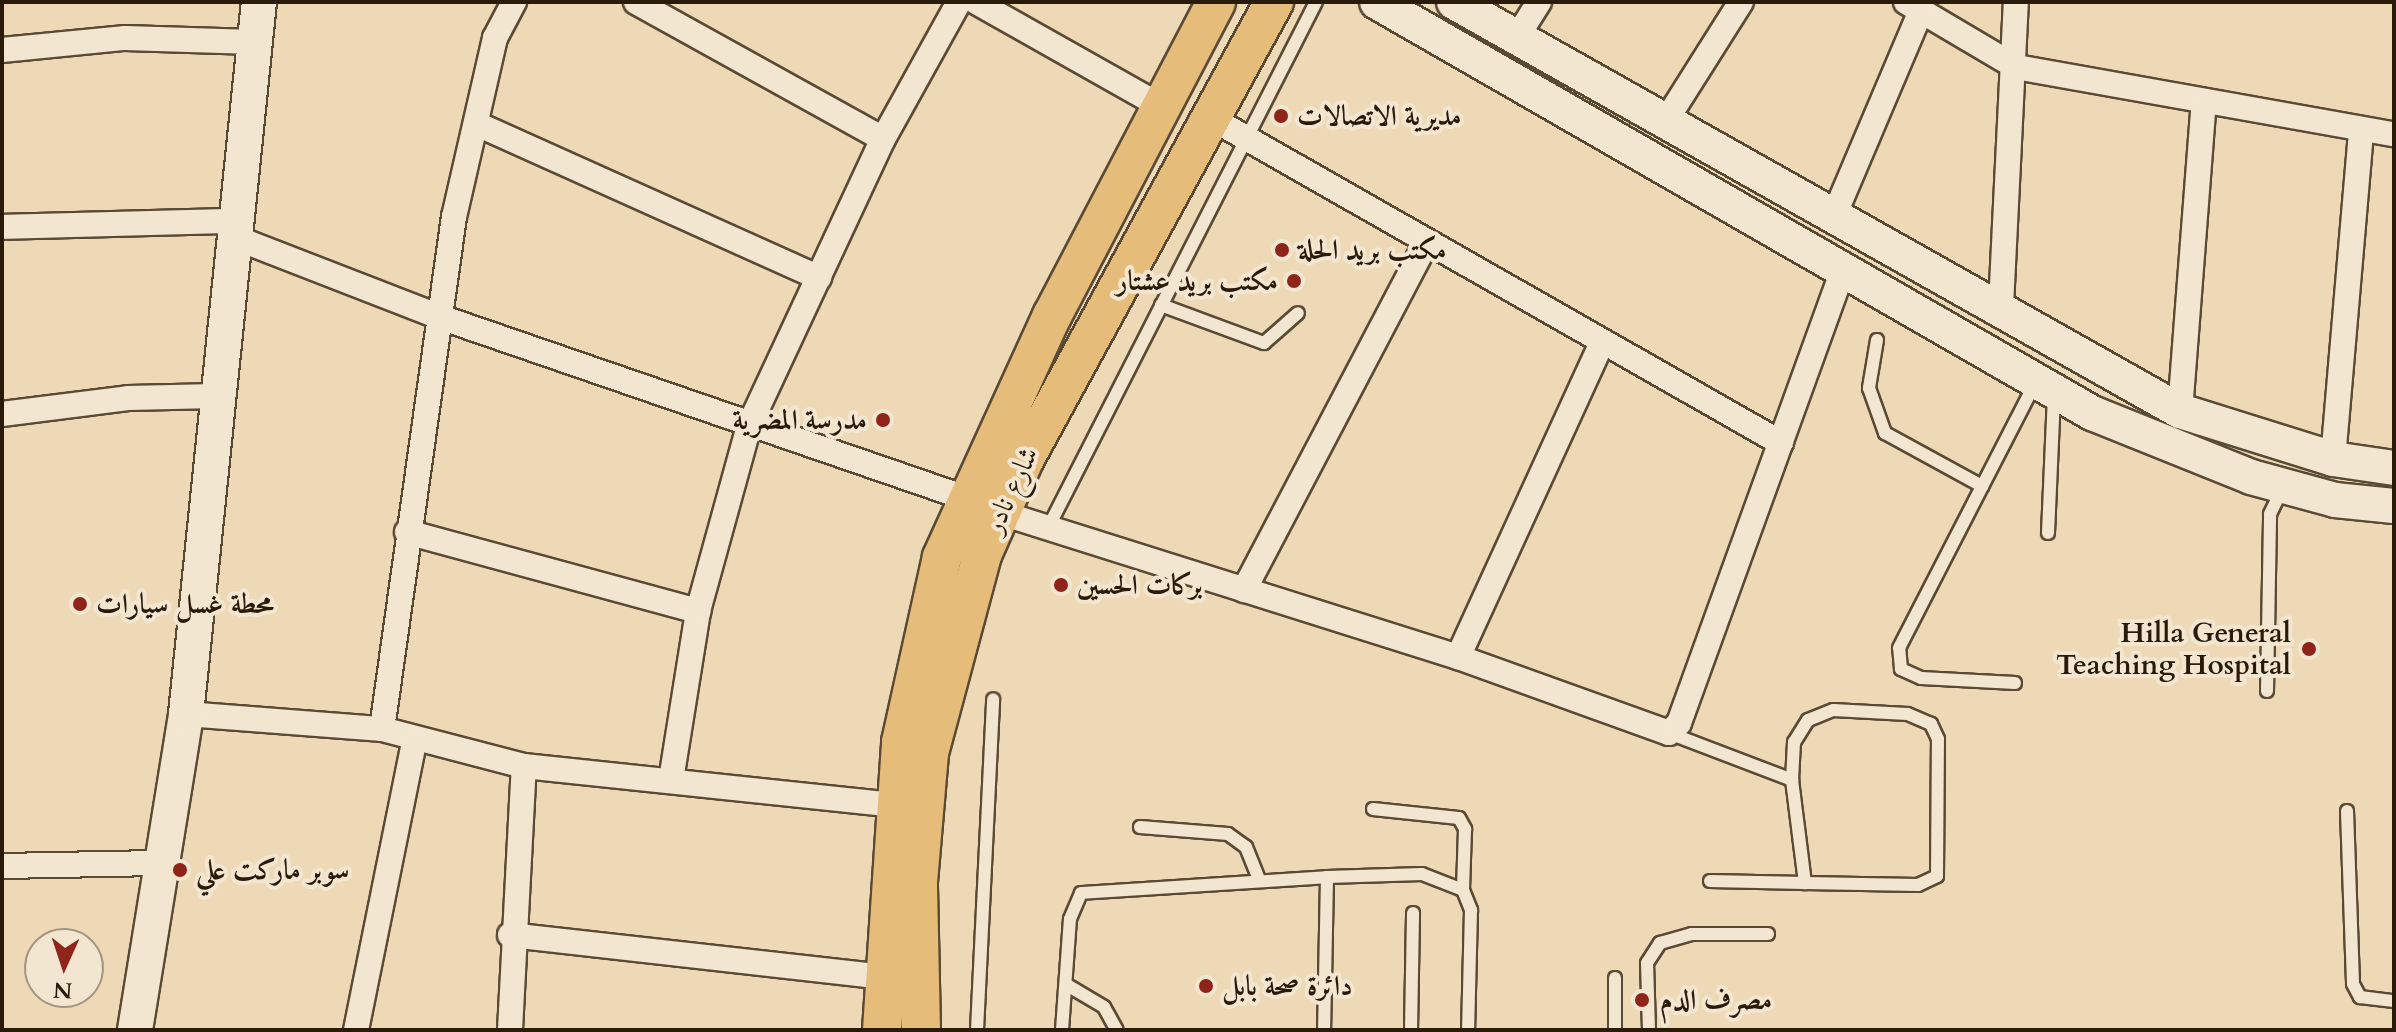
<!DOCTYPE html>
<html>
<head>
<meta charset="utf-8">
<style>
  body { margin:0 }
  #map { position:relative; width:2396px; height:1032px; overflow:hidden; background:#edd9b6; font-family:Cardo,Amiri,serif }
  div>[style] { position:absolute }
  .roads { filter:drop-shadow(2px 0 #5a4a34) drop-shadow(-2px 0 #5a4a34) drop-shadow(0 2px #5a4a34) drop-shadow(0 -2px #5a4a34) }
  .lane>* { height:12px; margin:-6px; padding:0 6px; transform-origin:6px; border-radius:6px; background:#f3e6d0 }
  .street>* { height:24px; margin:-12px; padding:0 12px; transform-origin:12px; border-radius:12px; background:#f3e6d0 }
  .secondary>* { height:34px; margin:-17px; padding:0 17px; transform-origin:17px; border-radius:17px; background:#f3e6d0 }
  .primary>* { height:38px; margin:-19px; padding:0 19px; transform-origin:19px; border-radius:19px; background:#e6bc7b }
  .dots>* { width:22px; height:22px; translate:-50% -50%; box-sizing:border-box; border:4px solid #f3e6d0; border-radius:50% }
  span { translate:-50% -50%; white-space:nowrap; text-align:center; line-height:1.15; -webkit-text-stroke:8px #f3e6d0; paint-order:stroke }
  .poi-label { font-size:28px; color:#291a09; font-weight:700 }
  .left { translate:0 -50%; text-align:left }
  .right { translate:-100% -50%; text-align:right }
  .street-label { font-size:28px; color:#291a09 }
  .frame { position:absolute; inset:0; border:4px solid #291a09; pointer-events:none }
  .north { position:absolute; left:24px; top:928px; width:80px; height:80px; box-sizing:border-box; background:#f3e6d0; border:2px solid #a29480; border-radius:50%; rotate:183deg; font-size:22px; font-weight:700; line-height:32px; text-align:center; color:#291a09 }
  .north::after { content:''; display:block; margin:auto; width:28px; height:36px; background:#8f2418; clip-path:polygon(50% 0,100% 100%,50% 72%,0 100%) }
</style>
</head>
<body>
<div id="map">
  <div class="roads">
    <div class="lane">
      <i style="left:1161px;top:305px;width:110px;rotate:20.3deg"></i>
      <i style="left:1264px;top:343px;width:45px;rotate:-41.4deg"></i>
      <i style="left:1877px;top:340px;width:49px;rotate:99.5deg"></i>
      <i style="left:1869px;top:388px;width:48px;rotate:70.4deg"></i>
      <i style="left:1885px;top:433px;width:111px;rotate:28.7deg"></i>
      <i style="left:1048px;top:528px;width:590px;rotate:-63deg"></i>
      <i style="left:2048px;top:533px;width:139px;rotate:-87.5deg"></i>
      <i style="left:2015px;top:683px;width:94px;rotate:-177deg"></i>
      <i style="left:1921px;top:678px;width:22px;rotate:-156deg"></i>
      <i style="left:1901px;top:669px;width:21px;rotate:-95deg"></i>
      <i style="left:1899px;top:648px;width:296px;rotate:-62.8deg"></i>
      <i style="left:2267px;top:691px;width:177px;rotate:-89deg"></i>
      <i style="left:2270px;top:514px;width:28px;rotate:-64deg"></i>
      <i style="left:1669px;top:733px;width:132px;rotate:20.9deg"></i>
      <i style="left:1373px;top:809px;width:86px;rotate:6deg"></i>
      <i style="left:1459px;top:818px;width:13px;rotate:61deg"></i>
      <i style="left:1465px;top:829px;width:61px;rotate:91.9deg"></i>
      <i style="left:2347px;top:811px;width:173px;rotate:88deg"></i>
      <i style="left:2353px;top:984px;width:15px;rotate:62deg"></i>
      <i style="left:2360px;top:997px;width:34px;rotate:7deg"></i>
      <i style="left:1140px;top:827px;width:88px;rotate:4.5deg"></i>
      <i style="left:1228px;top:834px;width:22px;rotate:36deg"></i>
      <i style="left:1246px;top:847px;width:32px;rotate:68deg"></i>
      <i style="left:1327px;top:877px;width:95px;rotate:-1.8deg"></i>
      <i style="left:1422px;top:874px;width:44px;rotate:21.3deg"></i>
      <i style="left:1463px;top:890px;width:22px;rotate:68deg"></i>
      <i style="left:1471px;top:910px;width:120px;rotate:91.4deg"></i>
      <i style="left:1710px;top:881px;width:95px;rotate:1.2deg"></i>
      <i style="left:1805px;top:883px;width:113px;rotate:1deg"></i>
      <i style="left:1918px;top:885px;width:21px;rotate:-25deg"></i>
      <i style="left:1937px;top:876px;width:137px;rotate:-89.6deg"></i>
      <i style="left:1938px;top:739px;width:17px;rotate:-115deg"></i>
      <i style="left:1931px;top:724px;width:26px;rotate:-157deg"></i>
      <i style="left:1907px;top:714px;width:74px;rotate:-176.9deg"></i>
      <i style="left:1833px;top:710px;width:27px;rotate:158deg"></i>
      <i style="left:1808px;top:720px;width:26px;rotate:122deg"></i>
      <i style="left:1794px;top:742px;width:38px;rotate:93deg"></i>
      <i style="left:1792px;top:780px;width:104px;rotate:82.8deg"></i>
      <i style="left:1615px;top:978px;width:52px;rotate:90deg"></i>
      <i style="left:1067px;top:985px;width:43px;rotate:30.7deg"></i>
      <i style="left:1104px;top:1007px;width:26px;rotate:61deg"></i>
      <i style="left:977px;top:1030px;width:331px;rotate:-87.2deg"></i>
      <i style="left:1062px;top:1030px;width:111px;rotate:-85.9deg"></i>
      <i style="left:1070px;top:919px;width:28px;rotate:-67deg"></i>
      <i style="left:1081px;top:893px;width:247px;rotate:-3.7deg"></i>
      <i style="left:1327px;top:877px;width:153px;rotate:91.1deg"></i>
      <i style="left:1411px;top:1030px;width:117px;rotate:-89deg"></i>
      <i style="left:1649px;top:1030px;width:67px;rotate:-91.7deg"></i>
      <i style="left:1647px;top:963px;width:24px;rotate:-57deg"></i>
      <i style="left:1660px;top:943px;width:33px;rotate:-16deg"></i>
      <i style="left:1692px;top:934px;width:76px"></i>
    </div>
    <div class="street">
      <i style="left:636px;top:2px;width:282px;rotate:29deg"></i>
      <i style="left:976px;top:2px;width:210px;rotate:29.4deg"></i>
      <i style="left:1906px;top:2px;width:128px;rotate:30.6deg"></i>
      <i style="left:2016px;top:67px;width:384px;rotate:10.1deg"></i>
      <i style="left:1517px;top:37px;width:41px;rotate:-57.8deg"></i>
      <i style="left:2px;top:50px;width:124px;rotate:-5.6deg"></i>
      <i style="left:125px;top:38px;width:129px;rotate:1.8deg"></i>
      <i style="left:1211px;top:118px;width:656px;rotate:29.69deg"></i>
      <i style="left:1667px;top:119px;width:138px;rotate:-57.7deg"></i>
      <i style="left:477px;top:124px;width:375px;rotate:24.2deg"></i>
      <i style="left:1836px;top:211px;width:217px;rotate:-67deg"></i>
      <i style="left:2px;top:227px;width:232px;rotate:-1.5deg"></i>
      <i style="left:231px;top:236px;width:221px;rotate:21.2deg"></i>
      <i style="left:437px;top:316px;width:559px;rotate:18.99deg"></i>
      <i style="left:2001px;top:306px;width:304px;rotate:-87.2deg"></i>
      <i style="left:2180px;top:411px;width:310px;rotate:-85.6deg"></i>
      <i style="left:2px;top:414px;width:127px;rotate:-7.2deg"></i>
      <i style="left:128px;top:398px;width:88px;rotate:-1.3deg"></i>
      <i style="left:2333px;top:459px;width:329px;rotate:-85.1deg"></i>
      <i style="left:998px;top:512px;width:482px;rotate:17.5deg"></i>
      <i style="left:1458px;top:657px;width:224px;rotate:19.8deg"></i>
      <i style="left:1669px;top:733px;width:14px;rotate:-45deg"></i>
      <i style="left:1679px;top:723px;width:481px;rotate:-70.1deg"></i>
      <i style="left:407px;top:532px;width:302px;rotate:15.2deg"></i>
      <i style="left:1244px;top:590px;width:393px;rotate:-62.3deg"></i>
      <i style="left:1458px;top:657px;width:346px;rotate:-65.4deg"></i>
      <i style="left:186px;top:714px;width:197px;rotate:4.4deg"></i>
      <i style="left:382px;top:729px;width:147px;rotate:14.6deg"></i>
      <i style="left:524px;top:766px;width:374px;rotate:6deg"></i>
      <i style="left:382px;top:729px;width:517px;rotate:-82deg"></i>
      <i style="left:454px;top:217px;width:184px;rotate:-77.1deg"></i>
      <i style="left:495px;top:38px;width:41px;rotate:-62.2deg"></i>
      <i style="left:671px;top:780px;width:171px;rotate:-80.9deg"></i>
      <i style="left:698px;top:611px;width:192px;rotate:-74.6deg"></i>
      <i style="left:749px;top:426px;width:317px;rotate:-65deg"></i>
      <i style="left:883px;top:139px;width:157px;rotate:-61deg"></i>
      <i style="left:2px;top:866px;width:160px;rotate:-1.1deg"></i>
      <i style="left:510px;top:935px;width:374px;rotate:6.4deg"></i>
      <i style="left:356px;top:1030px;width:294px;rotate:-78.6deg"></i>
      <i style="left:510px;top:1030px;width:264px;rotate:-87deg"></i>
    </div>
    <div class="secondary">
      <i style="left:1377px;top:2px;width:825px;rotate:29.89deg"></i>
      <i style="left:2092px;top:413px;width:171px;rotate:21.9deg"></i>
      <i style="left:2251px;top:477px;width:87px;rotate:15.3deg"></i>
      <i style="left:2335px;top:500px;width:59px;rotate:5.8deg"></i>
      <i style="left:1454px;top:2px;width:833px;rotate:29.4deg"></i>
      <i style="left:2180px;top:411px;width:160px;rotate:17.4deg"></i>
      <i style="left:2333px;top:459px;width:62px;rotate:8.4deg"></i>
      <i style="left:135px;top:1030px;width:320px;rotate:-80.8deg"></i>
      <i style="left:186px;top:714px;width:716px;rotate:-84.15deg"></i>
    </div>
    <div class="primary">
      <i style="left:882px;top:1030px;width:289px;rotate:-86.2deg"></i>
      <i style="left:901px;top:742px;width:189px;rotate:-77.5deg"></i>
      <i style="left:942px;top:557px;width:265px;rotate:-65.5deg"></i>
      <i style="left:1052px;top:316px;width:354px;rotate:-62.4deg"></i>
      <i style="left:921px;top:1030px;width:148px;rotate:-91.2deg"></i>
      <i style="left:918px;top:882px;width:129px;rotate:-85.1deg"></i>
      <i style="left:929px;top:753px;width:205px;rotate:-75deg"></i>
      <i style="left:982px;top:555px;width:104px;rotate:-66.1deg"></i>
      <i style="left:1024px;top:460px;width:522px;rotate:-61.37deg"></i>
    </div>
  </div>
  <div class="dots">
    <i style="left:1281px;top:116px;background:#8f2418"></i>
    <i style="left:1282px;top:250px;background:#8f2418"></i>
    <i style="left:1294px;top:281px;background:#8f2418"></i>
    <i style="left:883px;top:420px;background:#8f2418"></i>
    <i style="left:1061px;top:585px;background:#8f2418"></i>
    <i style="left:80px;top:604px;background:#8f2418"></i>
    <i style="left:2309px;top:649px;background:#8f2418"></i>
    <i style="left:180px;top:870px;background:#8f2418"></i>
    <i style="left:1206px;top:986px;background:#8f2418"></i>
    <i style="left:1642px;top:1000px;background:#8f2418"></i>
  </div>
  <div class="poi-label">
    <span class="left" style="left:1297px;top:116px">مديرية الاتصالات</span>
    <span class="left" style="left:1298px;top:250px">مكتب بريد الحلة</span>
    <span class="right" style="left:1278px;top:281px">مكتب بريد عشتار</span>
    <span class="right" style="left:867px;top:420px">مدرسة المضرية</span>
    <span class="left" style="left:1077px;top:585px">بركات الحسين</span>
    <span class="left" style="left:96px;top:604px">محطة غسل سيارات</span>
    <span class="right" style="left:2291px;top:649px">Hilla General<br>Teaching Hospital</span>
    <span class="left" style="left:196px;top:870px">سوبر ماركت علي</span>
    <span class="left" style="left:1222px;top:986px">دائرة صحة بابل</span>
    <span class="left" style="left:1660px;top:1000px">مصرف الدم</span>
  </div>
  <div class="street-label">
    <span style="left:1011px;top:490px;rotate:-65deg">شارع نادر</span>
  </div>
  <div class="frame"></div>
  <div class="north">N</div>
</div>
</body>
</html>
